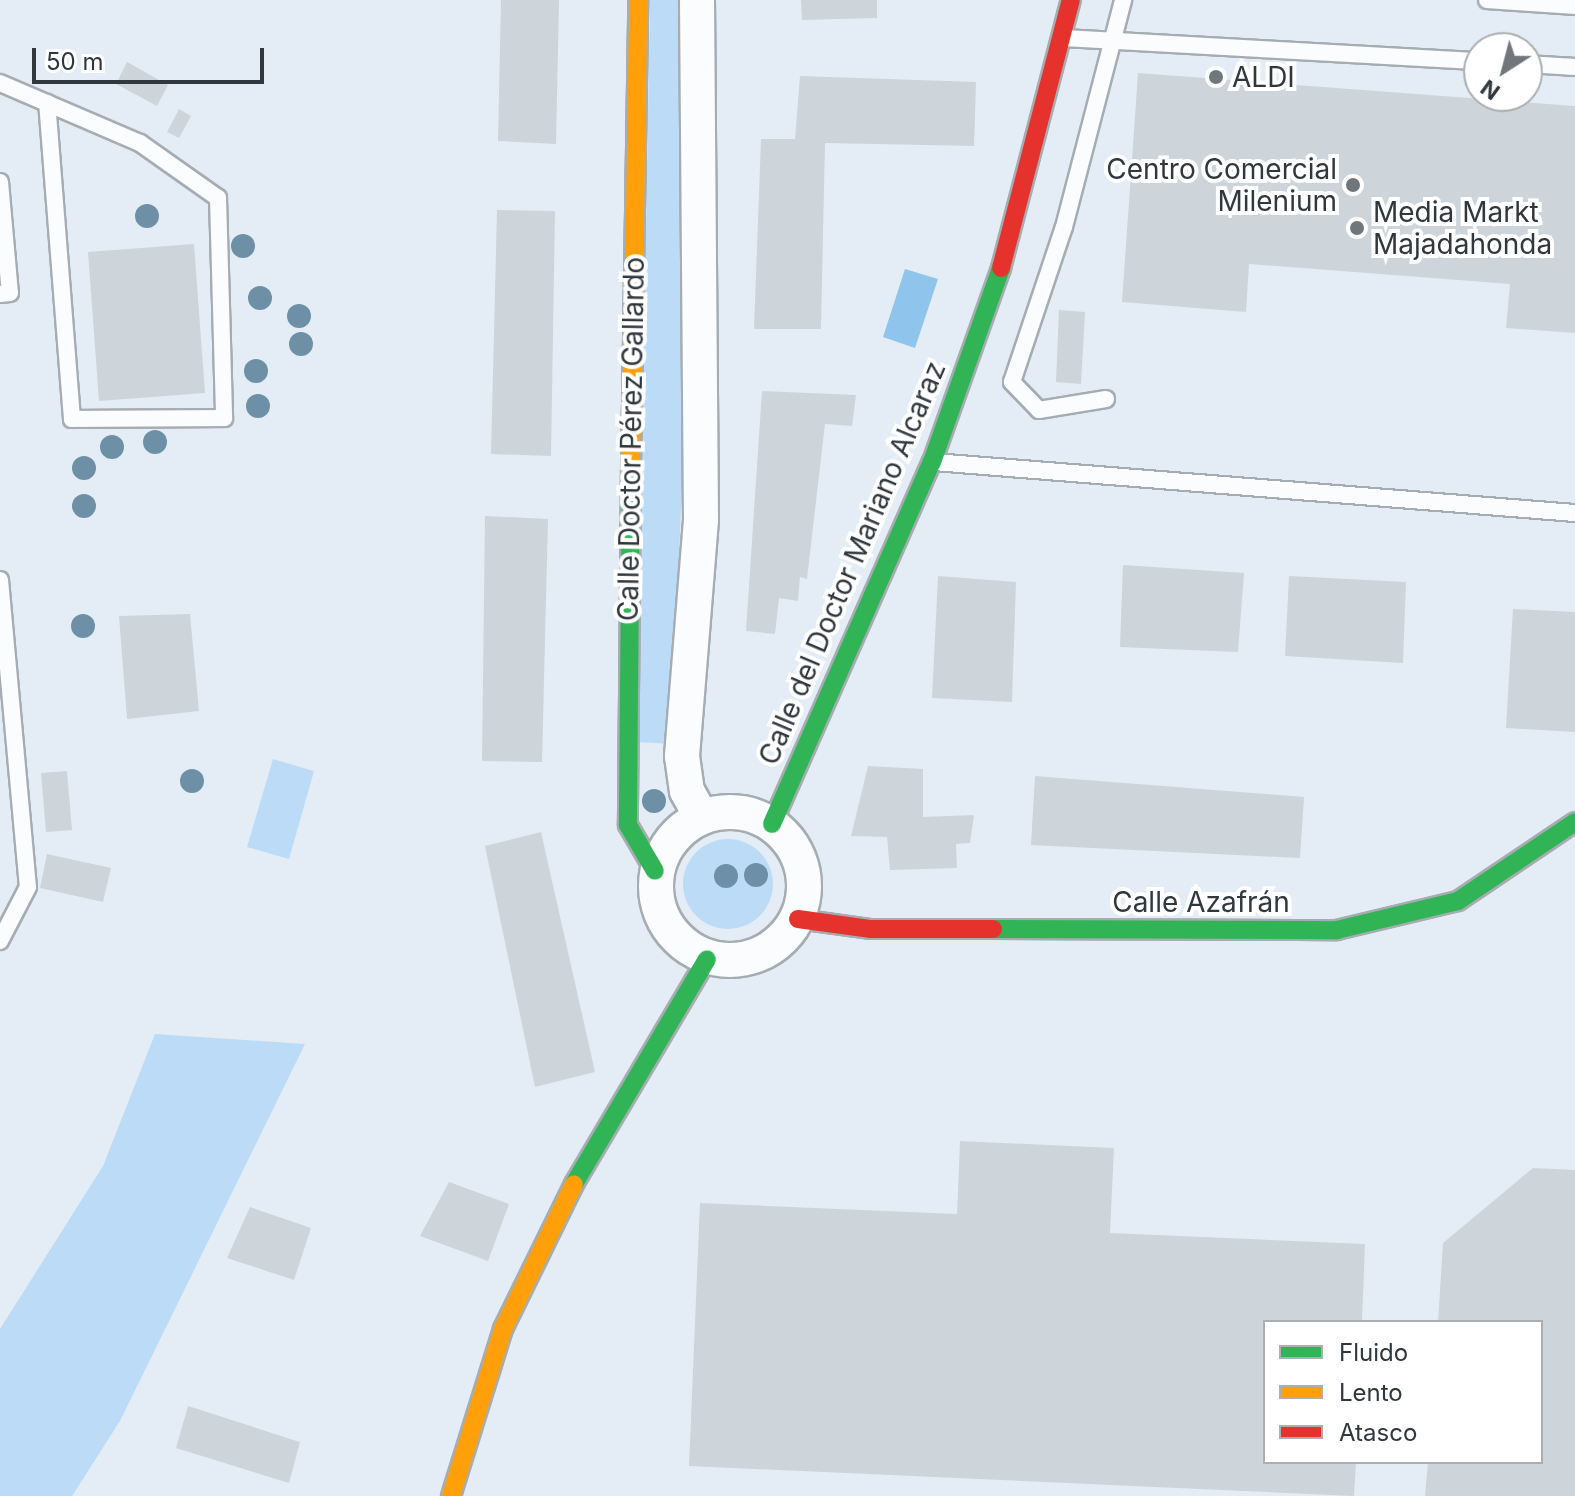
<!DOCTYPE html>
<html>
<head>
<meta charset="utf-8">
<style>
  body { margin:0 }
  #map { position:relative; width:1575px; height:1496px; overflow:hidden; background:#e4edf5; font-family:Inter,sans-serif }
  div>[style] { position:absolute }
  .green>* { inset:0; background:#bcdbf6 }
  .round { border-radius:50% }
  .water>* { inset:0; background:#8fc4ec }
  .building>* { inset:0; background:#cdd5db }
  .roads { filter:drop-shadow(2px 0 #a5adb2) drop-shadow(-2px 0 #a5adb2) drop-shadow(0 2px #a5adb2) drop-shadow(0 -2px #a5adb2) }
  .lane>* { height:16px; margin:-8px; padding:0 8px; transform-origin:8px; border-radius:8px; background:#fbfcfe }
  .street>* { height:34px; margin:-17px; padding:0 17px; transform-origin:17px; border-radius:17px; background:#fbfcfe }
  .street>.ring { margin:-17px; padding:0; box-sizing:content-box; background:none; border:34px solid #fbfcfe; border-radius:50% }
  .fast>* { height:18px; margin:-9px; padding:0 9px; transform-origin:9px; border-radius:9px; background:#30b455 }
  .slow>* { height:18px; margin:-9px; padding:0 9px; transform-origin:9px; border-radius:9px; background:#ff9f0a }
  .jam>* { height:18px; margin:-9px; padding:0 9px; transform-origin:9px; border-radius:9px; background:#e5322d }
  .trees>* { width:24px; height:24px; margin:-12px; border-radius:50%; background:#6e90a7 }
  .dots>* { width:22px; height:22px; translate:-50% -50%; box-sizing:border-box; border:4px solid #fff; border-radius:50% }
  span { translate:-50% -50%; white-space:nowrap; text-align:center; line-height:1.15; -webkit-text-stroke:8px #fff; paint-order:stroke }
  .poi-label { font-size:28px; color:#30373d }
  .left { translate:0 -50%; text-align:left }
  .right { translate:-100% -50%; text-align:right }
  .street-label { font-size:28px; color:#30373d }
  .legend { position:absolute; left:1263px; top:1320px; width:280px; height:144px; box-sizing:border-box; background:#fff; border:2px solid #acafb1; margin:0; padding:10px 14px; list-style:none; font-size:24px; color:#30373d }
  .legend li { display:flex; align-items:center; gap:16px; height:40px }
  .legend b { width:40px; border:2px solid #acafb1 }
  .north { position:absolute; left:1463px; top:32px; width:80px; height:80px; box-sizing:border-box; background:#fff; border:2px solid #acafb1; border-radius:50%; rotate:216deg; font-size:22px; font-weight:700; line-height:32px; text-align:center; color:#30373d }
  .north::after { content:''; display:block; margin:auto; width:28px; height:36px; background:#6f777d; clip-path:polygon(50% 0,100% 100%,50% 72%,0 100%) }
  .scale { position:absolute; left:32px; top:48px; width:232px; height:36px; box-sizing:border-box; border:4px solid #30373d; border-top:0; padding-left:10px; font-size:24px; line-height:28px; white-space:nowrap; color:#30373d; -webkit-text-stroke:6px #fff; paint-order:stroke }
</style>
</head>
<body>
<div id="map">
  <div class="green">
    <i style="clip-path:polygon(650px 0,684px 0,683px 460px,671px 744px,637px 742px)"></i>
    <i style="clip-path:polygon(273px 759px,314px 771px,289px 859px,247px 847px)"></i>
    <i class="round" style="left:683px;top:839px;width:90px;height:90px"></i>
    <i style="clip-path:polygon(155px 1034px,305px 1044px,120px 1421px,72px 1496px,0 1496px,0 1329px,103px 1166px)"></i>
  </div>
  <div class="water">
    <i style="clip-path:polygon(905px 269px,938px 279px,915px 348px,883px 337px)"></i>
  </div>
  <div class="building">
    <i style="clip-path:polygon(501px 0,559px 0,556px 144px,498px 141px)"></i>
    <i style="clip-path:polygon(801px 0,877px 0,877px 18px,802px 20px)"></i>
    <i style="clip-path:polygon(127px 62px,168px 85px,157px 106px,116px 84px)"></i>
    <i style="clip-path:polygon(1138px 73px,1575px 106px,1575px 333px,1506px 328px,1510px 284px,1249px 264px,1246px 312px,1122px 302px)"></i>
    <i style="clip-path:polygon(800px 76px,976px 82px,974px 146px,825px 143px,821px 329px,754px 329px,761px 139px,795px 139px)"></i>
    <i style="clip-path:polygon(179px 109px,191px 116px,179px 138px,167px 132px)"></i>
    <i style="clip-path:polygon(497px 210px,555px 211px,551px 456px,491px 454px)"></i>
    <i style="clip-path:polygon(194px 244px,205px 393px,99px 401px,88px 252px)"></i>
    <i style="clip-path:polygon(1059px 310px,1085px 312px,1081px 384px,1056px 382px)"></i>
    <i style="clip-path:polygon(762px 391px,856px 395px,852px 426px,825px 424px,807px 579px,800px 577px,798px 601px,779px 598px,775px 634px,746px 631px)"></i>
    <i style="clip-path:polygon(485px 516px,548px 519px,542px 762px,482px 761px)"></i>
    <i style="clip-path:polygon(1123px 565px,1244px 573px,1238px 652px,1120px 647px)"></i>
    <i style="clip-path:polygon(938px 576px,1016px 582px,1012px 702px,932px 698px)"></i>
    <i style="clip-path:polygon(1289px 576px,1406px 582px,1403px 663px,1285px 656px)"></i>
    <i style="clip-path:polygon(1513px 609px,1575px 612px,1575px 732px,1506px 728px)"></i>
    <i style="clip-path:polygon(190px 614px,199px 711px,127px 719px,119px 616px)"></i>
    <i style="clip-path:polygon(868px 766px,923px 769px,923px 817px,974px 815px,970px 843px,956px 844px,957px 868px,890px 870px,887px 837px,851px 836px)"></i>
    <i style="clip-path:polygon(67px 771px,72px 830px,46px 832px,41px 773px)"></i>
    <i style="clip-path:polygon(1035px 776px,1304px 797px,1300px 858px,1031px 845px)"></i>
    <i style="clip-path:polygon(541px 832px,595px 1072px,535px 1087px,485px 846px)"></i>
    <i style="clip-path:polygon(47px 854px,111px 868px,103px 902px,40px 888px)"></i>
    <i style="clip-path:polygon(960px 1141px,1114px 1148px,1110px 1233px,1365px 1244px,1362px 1322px,1265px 1322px,1265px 1462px,1356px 1462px,1354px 1496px,689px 1466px,700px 1203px,957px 1214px)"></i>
    <i style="clip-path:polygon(1533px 1168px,1575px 1170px,1575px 1496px,1425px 1496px,1428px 1462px,1541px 1462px,1541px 1322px,1438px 1322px,1443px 1243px)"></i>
    <i style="clip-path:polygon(449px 1182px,509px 1204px,488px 1261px,420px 1236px)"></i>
    <i style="clip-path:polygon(250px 1207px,311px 1228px,294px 1280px,227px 1258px)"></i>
    <i style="clip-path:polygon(188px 1406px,300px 1442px,289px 1483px,176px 1448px)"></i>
  </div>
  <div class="roads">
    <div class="lane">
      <i style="left:1487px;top:0;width:88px;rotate:3.9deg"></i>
      <i style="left:1064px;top:38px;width:416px;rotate:3.2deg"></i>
      <i style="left:1527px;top:64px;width:48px;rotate:3.6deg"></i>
      <i style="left:0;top:83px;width:152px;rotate:23.2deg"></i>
      <i style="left:140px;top:143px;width:95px;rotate:35.2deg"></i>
      <i style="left:218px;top:198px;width:220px;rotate:88.4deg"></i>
      <i style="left:224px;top:418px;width:152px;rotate:179.6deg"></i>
      <i style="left:72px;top:419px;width:317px;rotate:-94.5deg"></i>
      <i style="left:0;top:182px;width:111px;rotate:84.9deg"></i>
      <i style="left:10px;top:293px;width:10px;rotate:174deg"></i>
      <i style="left:1106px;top:399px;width:68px;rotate:170.7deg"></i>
      <i style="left:1039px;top:410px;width:39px;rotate:-134deg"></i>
      <i style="left:1012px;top:382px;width:163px;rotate:-71.5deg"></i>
      <i style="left:1064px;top:227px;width:235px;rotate:-75.4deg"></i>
      <i style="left:934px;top:462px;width:643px;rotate:4.55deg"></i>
      <i style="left:0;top:580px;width:308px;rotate:84.8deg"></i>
      <i style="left:28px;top:887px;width:61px;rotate:117.4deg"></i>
    </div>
    <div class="street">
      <i style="left:697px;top:0;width:520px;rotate:89.56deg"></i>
      <i style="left:701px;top:520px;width:237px;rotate:94.6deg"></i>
      <i style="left:682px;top:756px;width:35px;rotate:82deg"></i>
      <i style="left:687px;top:791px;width:29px;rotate:61deg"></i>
      <i class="ring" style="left:656px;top:812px;width:114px;height:114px"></i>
    </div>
    <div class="fast">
      <i style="left:631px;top:465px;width:360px;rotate:90.5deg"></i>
      <i style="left:628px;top:825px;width:53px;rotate:59.6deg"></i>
      <i style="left:772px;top:824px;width:396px;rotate:-66.2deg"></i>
      <i style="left:932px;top:462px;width:206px;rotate:-70.4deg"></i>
      <i style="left:993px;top:929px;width:344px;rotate:0.2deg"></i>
      <i style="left:1337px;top:930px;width:124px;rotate:-13.5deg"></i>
      <i style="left:1458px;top:901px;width:141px;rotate:-34deg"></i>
      <i style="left:574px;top:1184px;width:261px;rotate:-59.4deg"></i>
    </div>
    <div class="slow">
      <i style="left:631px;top:465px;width:465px;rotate:-89.1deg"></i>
      <i style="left:451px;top:1496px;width:175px;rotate:-72.7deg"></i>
      <i style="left:503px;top:1329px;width:161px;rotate:-63.9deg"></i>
    </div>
    <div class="jam">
      <i style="left:1001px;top:268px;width:277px;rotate:-75.4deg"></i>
      <i style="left:798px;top:919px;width:74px;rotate:7.8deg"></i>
      <i style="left:871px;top:929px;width:122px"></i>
    </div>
  </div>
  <div class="trees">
    <i style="left:147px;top:216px"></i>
    <i style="left:243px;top:246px"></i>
    <i style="left:260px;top:298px"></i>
    <i style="left:299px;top:316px"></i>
    <i style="left:301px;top:344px"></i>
    <i style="left:256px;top:371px"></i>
    <i style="left:258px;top:406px"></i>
    <i style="left:155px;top:442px"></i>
    <i style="left:112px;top:447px"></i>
    <i style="left:84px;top:468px"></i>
    <i style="left:84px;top:506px"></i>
    <i style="left:83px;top:626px"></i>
    <i style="left:192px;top:781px"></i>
    <i style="left:654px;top:801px"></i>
    <i style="left:756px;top:875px"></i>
    <i style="left:726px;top:876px"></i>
  </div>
  <div class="dots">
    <i style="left:1216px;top:77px;background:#6f777d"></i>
    <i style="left:1353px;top:185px;background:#6f777d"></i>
    <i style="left:1357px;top:228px;background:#6f777d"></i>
  </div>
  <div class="poi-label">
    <span class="left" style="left:1232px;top:77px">ALDI</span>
    <span class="right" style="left:1337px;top:185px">Centro Comercial<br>Milenium</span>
    <span class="left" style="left:1373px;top:228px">Media Markt<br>Majadahonda</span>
  </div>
  <div class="street-label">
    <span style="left:631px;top:439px;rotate:-89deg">Calle Doctor Pérez Gallardo</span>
    <span style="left:852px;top:563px;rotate:-67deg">Calle del Doctor Mariano Alcaraz</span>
    <span style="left:1201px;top:902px">Calle Azafrán</span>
  </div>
  <ul class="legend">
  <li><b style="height:10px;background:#30b455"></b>Fluido</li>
  <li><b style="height:10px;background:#ff9f0a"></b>Lento</li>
  <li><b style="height:10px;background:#e5322d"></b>Atasco</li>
  </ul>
  <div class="north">N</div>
  <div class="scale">50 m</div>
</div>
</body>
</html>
